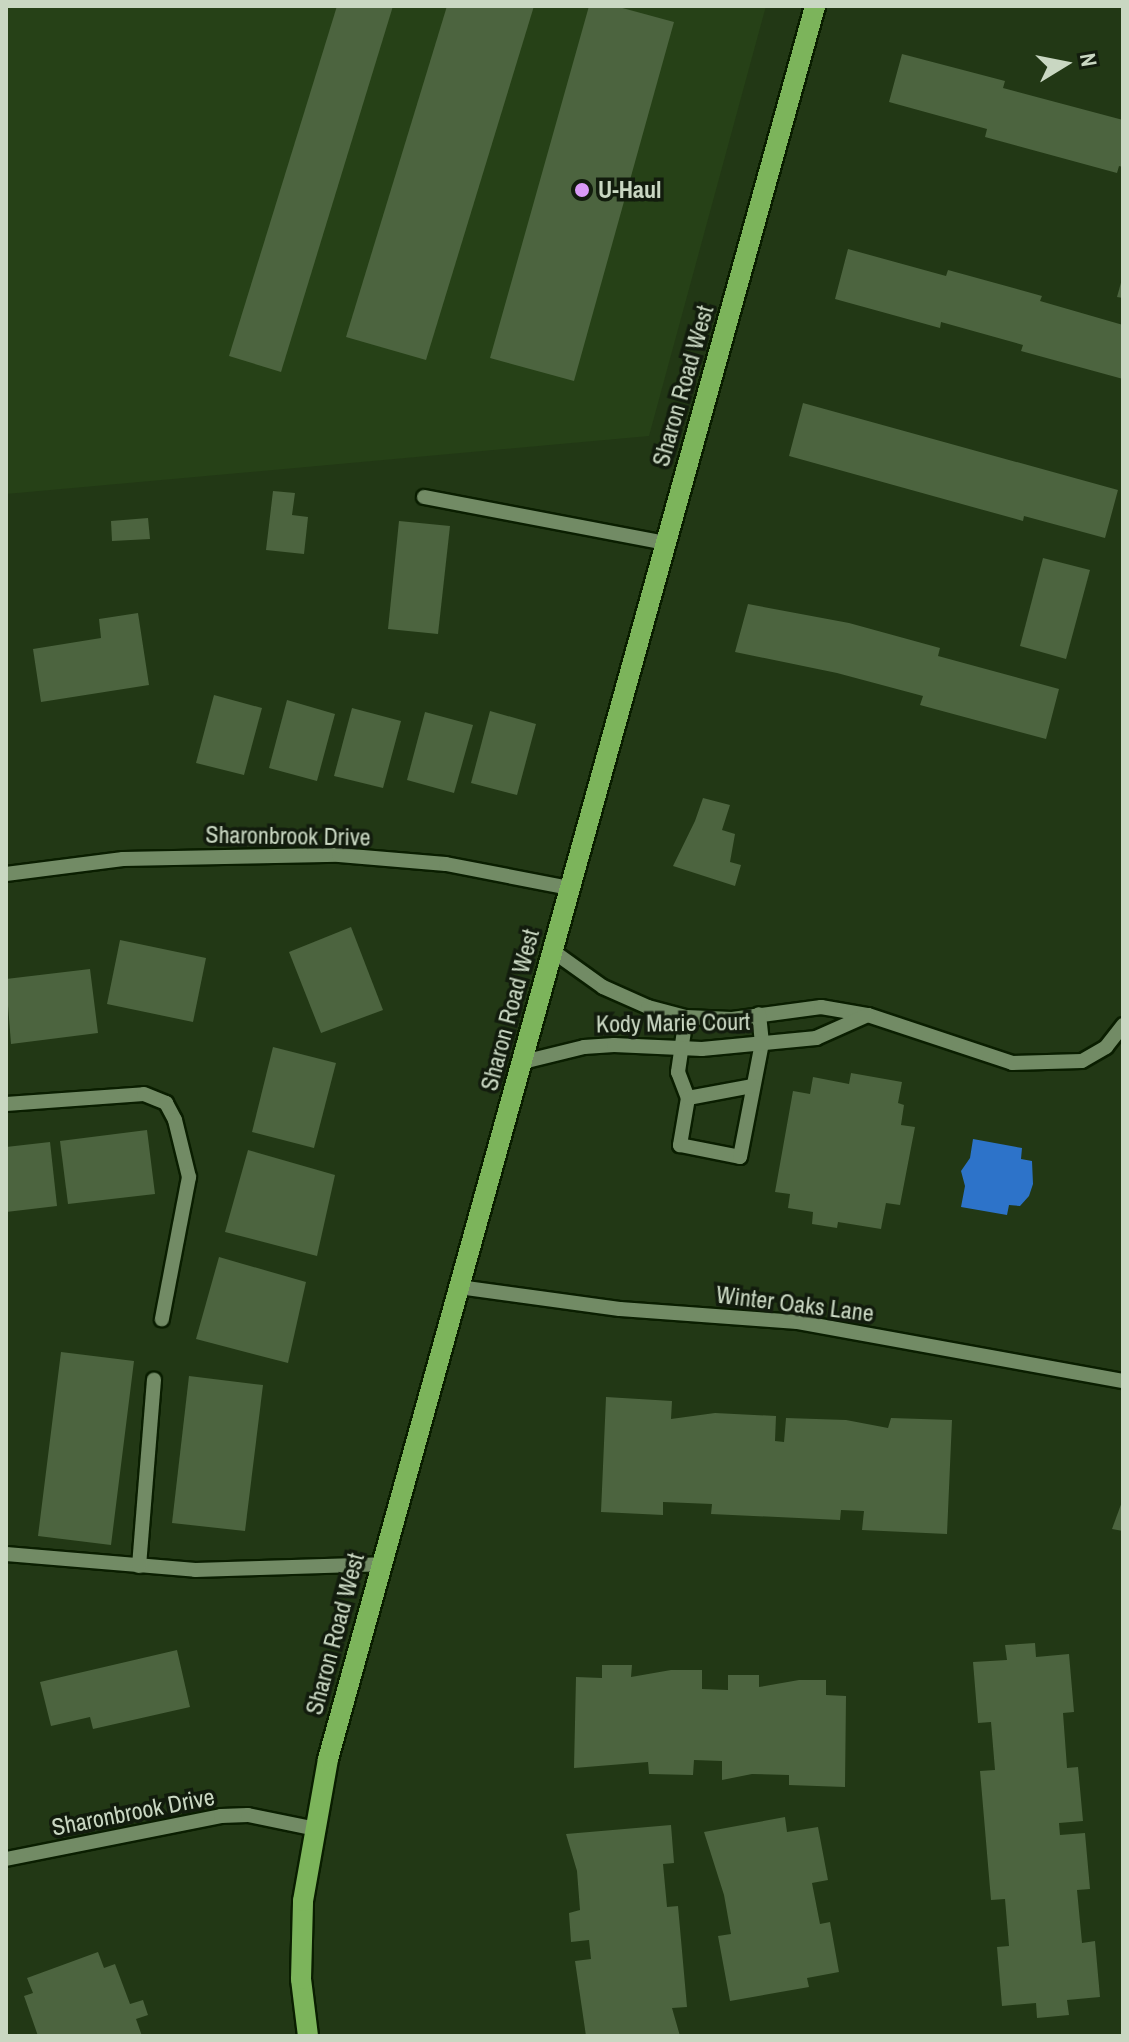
<!DOCTYPE html>
<html>
<head>
<meta charset="utf-8">
<style>
  body { margin:0 }
  #map { position:relative; width:1129px; height:2042px; overflow:hidden; background:#223815; font-family:"Archivo Narrow",sans-serif }
  div>[style] { position:absolute }
  .built>* { inset:0; background:#264117 }
  .water>* { inset:0; background:#2d73c9 }
  .building>* { inset:0; background:#4c643f }
  .roads { filter:drop-shadow(2px 0 #0a1e00) drop-shadow(-2px 0 #0a1e00) drop-shadow(0 2px #0a1e00) drop-shadow(0 -2px #0a1e00) }
  .minor>* { height:14px; margin:-7px; padding:0 7px; transform-origin:7px; border-radius:7px; background:#728b65 }
  .major>* { height:20px; margin:-10px; padding:0 10px; transform-origin:10px; border-radius:10px; background:#7cb45b }
  .dots>* { width:22px; height:22px; translate:-50% -50%; box-sizing:border-box; border:4px solid #121c0d; border-radius:50% }
  span { translate:-50% -50%; white-space:nowrap; text-align:center; line-height:1.15; -webkit-text-stroke:7px #121c0d; paint-order:stroke }
  .poi-label { font-size:24px; color:#c9d7c2; font-weight:700 }
  .left { translate:0 -50%; text-align:left }
  .street-label { font-size:24px; color:#c9d7c2 }
  .frame { position:absolute; inset:0; border:8px solid #c9d7c2; pointer-events:none }
  .north { position:absolute; left:1025px; top:24px; width:80px; height:80px; -webkit-text-stroke:6px #121c0d; paint-order:stroke; rotate:80deg; font-size:22px; font-weight:700; line-height:32px; text-align:center; color:#c9d7c2 }
  .north::after { content:''; display:block; margin:auto; width:28px; height:36px; background:#c9d7c2; clip-path:polygon(50% 0,100% 100%,50% 72%,0 100%) }
</style>
</head>
<body>
<div id="map">
  <div class="built">
    <i style="clip-path:polygon(6px 6px,766px 6px,649px 436px,6px 494px)"></i>
  </div>
  <div class="water">
    <i style="clip-path:polygon(973px 1139px,1022px 1148px,1021px 1159px,1032px 1161px,1033px 1184px,1029px 1196px,1020px 1206px,1009px 1205px,1007px 1215px,961px 1207px,965px 1186px,961px 1171px,970px 1158px)"></i>
  </div>
  <div class="building">
    <i style="clip-path:polygon(337px 6px,393px 6px,281px 372px,229px 356px)"></i>
    <i style="clip-path:polygon(447px 6px,534px 6px,426px 360px,346px 337px)"></i>
    <i style="clip-path:polygon(589px 6px,615px 6px,674px 22px,574px 381px,490px 358px)"></i>
    <i style="clip-path:polygon(902px 54px,1005px 81px,1003px 88px,1123px 120px,1123px 167px,1119px 166px,1117px 173px,985px 137px,987px 129px,889px 102px)"></i>
    <i style="clip-path:polygon(848px 249px,946px 276px,948px 270px,1042px 296px,1040px 301px,1123px 325px,1123px 379px,1021px 351px,1023px 345px,941px 322px,940px 328px,835px 299px)"></i>
    <i style="clip-path:polygon(1122px 279px,1123px 279px,1123px 298px,1117px 297px)"></i>
    <i style="clip-path:polygon(803px 403px,1118px 490px,1105px 538px,1024px 516px,1023px 521px,789px 456px)"></i>
    <i style="clip-path:polygon(273px 491px,295px 493px,292px 515px,308px 517px,304px 554px,266px 550px)"></i>
    <i style="clip-path:polygon(148px 518px,150px 539px,112px 541px,111px 521px)"></i>
    <i style="clip-path:polygon(399px 521px,450px 526px,438px 634px,388px 629px)"></i>
    <i style="clip-path:polygon(1043px 558px,1090px 570px,1066px 659px,1020px 646px)"></i>
    <i style="clip-path:polygon(748px 604px,849px 623px,940px 648px,938px 656px,1059px 689px,1046px 739px,920px 705px,923px 696px,837px 673px,735px 652px)"></i>
    <i style="clip-path:polygon(138px 613px,149px 685px,41px 702px,33px 649px,101px 638px,99px 619px)"></i>
    <i style="clip-path:polygon(214px 695px,262px 708px,244px 775px,196px 763px)"></i>
    <i style="clip-path:polygon(287px 700px,335px 714px,317px 781px,269px 768px)"></i>
    <i style="clip-path:polygon(352px 708px,401px 721px,383px 788px,334px 776px)"></i>
    <i style="clip-path:polygon(490px 711px,536px 724px,517px 795px,471px 783px)"></i>
    <i style="clip-path:polygon(425px 712px,473px 725px,454px 793px,407px 780px)"></i>
    <i style="clip-path:polygon(703px 798px,730px 805px,722px 830px,735px 834px,730px 862px,741px 865px,735px 886px,673px 866px,695px 821px)"></i>
    <i style="clip-path:polygon(351px 927px,383px 1010px,321px 1033px,289px 952px)"></i>
    <i style="clip-path:polygon(120px 940px,206px 958px,193px 1022px,107px 1004px)"></i>
    <i style="clip-path:polygon(90px 969px,98px 1033px,11px 1044px,6px 979px)"></i>
    <i style="clip-path:polygon(273px 1047px,336px 1063px,314px 1148px,252px 1132px)"></i>
    <i style="clip-path:polygon(851px 1073px,902px 1082px,898px 1103px,904px 1105px,901px 1125px,915px 1127px,900px 1205px,886px 1203px,881px 1229px,838px 1222px,837px 1228px,812px 1224px,813px 1212px,788px 1208px,790px 1194px,775px 1192px,793px 1091px,810px 1094px,813px 1077px,849px 1084px)"></i>
    <i style="clip-path:polygon(147px 1130px,155px 1194px,68px 1204px,60px 1141px)"></i>
    <i style="clip-path:polygon(50px 1142px,57px 1206px,6px 1212px,6px 1147px)"></i>
    <i style="clip-path:polygon(248px 1150px,335px 1175px,317px 1256px,225px 1232px)"></i>
    <i style="clip-path:polygon(219px 1257px,306px 1282px,288px 1363px,196px 1339px)"></i>
    <i style="clip-path:polygon(61px 1352px,134px 1361px,111px 1545px,38px 1536px)"></i>
    <i style="clip-path:polygon(189px 1376px,263px 1385px,245px 1531px,172px 1523px)"></i>
    <i style="clip-path:polygon(606px 1397px,672px 1401px,671px 1419px,715px 1413px,776px 1416px,775px 1441px,784px 1442px,786px 1418px,846px 1420px,888px 1428px,891px 1418px,952px 1420px,947px 1534px,862px 1530px,864px 1511px,841px 1510px,840px 1520px,711px 1514px,712px 1504px,663px 1502px,663px 1515px,601px 1512px)"></i>
    <i style="clip-path:polygon(1123px 1499px,1123px 1531px,1112px 1529px)"></i>
    <i style="clip-path:polygon(1035px 1643px,1036px 1657px,1069px 1654px,1074px 1712px,1063px 1713px,1067px 1768px,1078px 1767px,1083px 1821px,1059px 1823px,1060px 1835px,1085px 1833px,1090px 1889px,1077px 1890px,1082px 1943px,1095px 1941px,1100px 1997px,1067px 2000px,1069px 2015px,1037px 2018px,1036px 2003px,1002px 2006px,997px 1947px,1009px 1946px,1005px 1899px,991px 1900px,980px 1771px,995px 1770px,991px 1722px,978px 1723px,973px 1662px,1007px 1660px,1005px 1645px)"></i>
    <i style="clip-path:polygon(177px 1650px,190px 1707px,93px 1729px,90px 1717px,51px 1726px,40px 1682px)"></i>
    <i style="clip-path:polygon(602px 1665px,632px 1665px,631px 1677px,671px 1670px,702px 1670px,702px 1689px,728px 1690px,728px 1675px,759px 1675px,759px 1687px,799px 1680px,826px 1680px,826px 1695px,846px 1696px,845px 1787px,789px 1785px,789px 1775px,752px 1774px,722px 1780px,722px 1761px,694px 1760px,693px 1775px,649px 1774px,648px 1762px,574px 1768px,576px 1677px,602px 1678px)"></i>
    <i style="clip-path:polygon(785px 1817px,787px 1832px,818px 1827px,828px 1880px,812px 1883px,820px 1924px,830px 1922px,839px 1972px,807px 1978px,809px 1987px,730px 2001px,718px 1936px,731px 1934px,724px 1895px,704px 1832px)"></i>
    <i style="clip-path:polygon(671px 1825px,674px 1863px,663px 1864px,667px 1907px,678px 1906px,687px 2007px,672px 2008px,680px 2036px,586px 2036px,575px 1961px,591px 1959px,589px 1940px,571px 1942px,569px 1913px,580px 1910px,577px 1871px,566px 1834px)"></i>
    <i style="clip-path:polygon(98px 1952px,104px 1968px,115px 1964px,130px 2004px,143px 2000px,148px 2015px,136px 2019px,142px 2036px,38px 2036px,24px 1996px,33px 1993px,27px 1978px)"></i>
  </div>
  <div class="roads">
    <div class="minor">
      <i style="left:424px;top:497px;width:245px;rotate:10.8deg"></i>
      <i style="left:6px;top:874px;width:118px;rotate:-7.3deg"></i>
      <i style="left:123px;top:859px;width:216px;rotate:-1.1deg"></i>
      <i style="left:339px;top:855px;width:107px;rotate:4.8deg"></i>
      <i style="left:446px;top:864px;width:125px;rotate:11deg"></i>
      <i style="left:554px;top:952px;width:60px;rotate:35.5deg"></i>
      <i style="left:603px;top:987px;width:49px;rotate:24deg"></i>
      <i style="left:648px;top:1007px;width:39px;rotate:15deg"></i>
      <i style="left:686px;top:1017px;width:46px;rotate:2.5deg"></i>
      <i style="left:732px;top:1019px;width:90px;rotate:-7.7deg"></i>
      <i style="left:821px;top:1007px;width:48px;rotate:9.7deg"></i>
      <i style="left:868px;top:1015px;width:152px;rotate:18.4deg"></i>
      <i style="left:1012px;top:1063px;width:70px;rotate:-1.6deg"></i>
      <i style="left:1082px;top:1061px;width:28px;rotate:-30deg"></i>
      <i style="left:1106px;top:1047px;width:28px;rotate:-52deg"></i>
      <i style="left:686px;top:1017px;width:56px;rotate:98.3deg"></i>
      <i style="left:678px;top:1072px;width:28px;rotate:69deg"></i>
      <i style="left:688px;top:1098px;width:48px;rotate:99.7deg"></i>
      <i style="left:680px;top:1145px;width:61px;rotate:11.3deg"></i>
      <i style="left:740px;top:1157px;width:116px;rotate:-79.1deg"></i>
      <i style="left:762px;top:1043px;width:29px;rotate:-96deg"></i>
      <i style="left:523px;top:1062px;width:63px;rotate:-13.8deg"></i>
      <i style="left:584px;top:1047px;width:30px;rotate:-4deg"></i>
      <i style="left:614px;top:1045px;width:88px;rotate:2.6deg"></i>
      <i style="left:702px;top:1049px;width:115px;rotate:-5.5deg"></i>
      <i style="left:816px;top:1038px;width:57px;rotate:-23.9deg"></i>
      <i style="left:688px;top:1098px;width:66px;rotate:-10.5deg"></i>
      <i style="left:6px;top:1104px;width:138px;rotate:-4.1deg"></i>
      <i style="left:144px;top:1094px;width:24px;rotate:22deg"></i>
      <i style="left:166px;top:1103px;width:19px;rotate:62deg"></i>
      <i style="left:175px;top:1120px;width:59px;rotate:76.2deg"></i>
      <i style="left:189px;top:1177px;width:145px;rotate:100.8deg"></i>
      <i style="left:459px;top:1287px;width:162px;rotate:7.8deg"></i>
      <i style="left:620px;top:1309px;width:178px;rotate:4.2deg"></i>
      <i style="left:798px;top:1322px;width:330px;rotate:10.3deg"></i>
      <i style="left:6px;top:1554px;width:190px;rotate:4.8deg"></i>
      <i style="left:195px;top:1570px;width:186px;rotate:-1.8deg"></i>
      <i style="left:139px;top:1566px;width:187px;rotate:-85.4deg"></i>
      <i style="left:6px;top:1859px;width:219px;rotate:-11.3deg"></i>
      <i style="left:221px;top:1816px;width:27px;rotate:-2deg"></i>
      <i style="left:248px;top:1815px;width:69px;rotate:11.6deg"></i>
    </div>
    <div class="major">
      <i style="left:308px;top:2036px;width:57px;rotate:-97deg"></i>
      <i style="left:301px;top:1979px;width:78px;rotate:-88.5deg"></i>
      <i style="left:303px;top:1901px;width:144px;rotate:-80deg"></i>
      <i style="left:328px;top:1759px;width:1819px;rotate:-74.47deg"></i>
    </div>
  </div>
  <div class="dots">
    <i style="left:582px;top:190px;background:#da9af6"></i>
  </div>
  <div class="poi-label">
    <span class="left" style="left:598px;top:190px">U-Haul</span>
  </div>
  <div class="street-label">
    <span style="left:683px;top:386px;rotate:-74deg">Sharon Road West</span>
    <span style="left:288px;top:836px;rotate:1deg">Sharonbrook Drive</span>
    <span style="left:510px;top:1010px;rotate:-75deg">Sharon Road West</span>
    <span style="left:673px;top:1023px;rotate:-1deg">Kody Marie Court</span>
    <span style="left:795px;top:1304px;rotate:7deg">Winter Oaks Lane</span>
    <span style="left:335px;top:1634px;rotate:-75deg">Sharon Road West</span>
    <span style="left:133px;top:1812px;rotate:-11deg">Sharonbrook Drive</span>
  </div>
  <div class="frame"></div>
  <div class="north">N</div>
</div>
</body>
</html>
